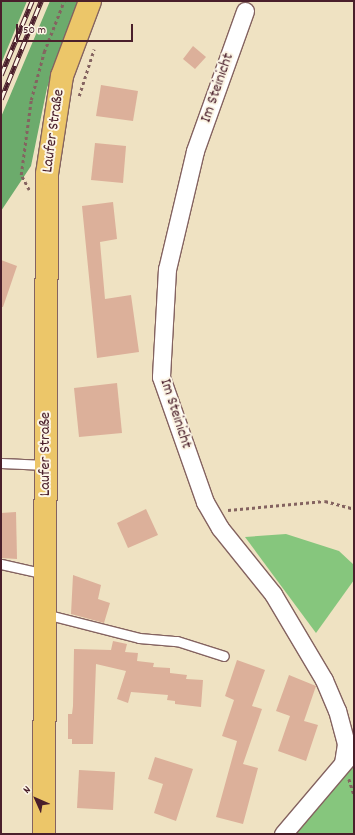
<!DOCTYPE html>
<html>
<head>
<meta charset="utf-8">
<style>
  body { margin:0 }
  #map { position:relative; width:355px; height:835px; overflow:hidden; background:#efe2c2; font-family:Dekko,sans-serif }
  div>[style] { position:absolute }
  .green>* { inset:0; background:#86c67d }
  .forest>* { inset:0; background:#6cab6c }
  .building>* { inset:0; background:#dcb09a }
  .path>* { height:2.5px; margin-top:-1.25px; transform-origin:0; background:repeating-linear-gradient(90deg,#846360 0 3px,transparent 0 6px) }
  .roads { filter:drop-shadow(1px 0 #846360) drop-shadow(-1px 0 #846360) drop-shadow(0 1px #846360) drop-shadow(0 -1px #846360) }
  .lane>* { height:9px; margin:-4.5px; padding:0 4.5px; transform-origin:4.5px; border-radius:4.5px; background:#fff }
  .street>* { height:17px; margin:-8.5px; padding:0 8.5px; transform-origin:8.5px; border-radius:8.5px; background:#fff }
  .primary>* { height:22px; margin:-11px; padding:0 11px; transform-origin:11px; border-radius:11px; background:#ecc669 }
  .rail>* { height:4.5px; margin-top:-2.25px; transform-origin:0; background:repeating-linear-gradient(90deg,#fcf5e5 0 9px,#4a1f2b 0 18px); box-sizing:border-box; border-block:1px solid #4a1f2b }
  span { translate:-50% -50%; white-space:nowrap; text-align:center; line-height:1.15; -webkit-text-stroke:4px #fcf5e5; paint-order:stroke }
  .street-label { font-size:16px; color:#4a1f2b }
  .frame { position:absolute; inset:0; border:2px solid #4a1f2b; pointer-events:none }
  .north { position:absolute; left:16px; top:779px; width:40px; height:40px; -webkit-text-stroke:3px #fcf5e5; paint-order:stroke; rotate:315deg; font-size:11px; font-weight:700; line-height:16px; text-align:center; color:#4a1f2b }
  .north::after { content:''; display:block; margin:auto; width:14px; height:18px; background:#4a1f2b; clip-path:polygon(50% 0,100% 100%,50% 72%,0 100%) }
  .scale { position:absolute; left:16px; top:24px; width:117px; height:18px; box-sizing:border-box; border:2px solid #4a1f2b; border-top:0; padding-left:5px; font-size:12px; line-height:14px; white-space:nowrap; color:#4a1f2b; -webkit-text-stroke:3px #fcf5e5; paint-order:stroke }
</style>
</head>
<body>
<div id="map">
  <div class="green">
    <i style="clip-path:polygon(286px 534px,339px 551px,354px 565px,354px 580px,316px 633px,245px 537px)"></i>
    <i style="clip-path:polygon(354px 758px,354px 834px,290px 834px)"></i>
  </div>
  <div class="forest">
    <i style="clip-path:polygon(1px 1px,27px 1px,1px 64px)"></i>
    <i style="clip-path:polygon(50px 1px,78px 1px,47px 88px,31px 166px,1px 211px,1px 117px)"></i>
  </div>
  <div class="building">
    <i style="clip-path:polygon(193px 46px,206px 57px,195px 69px,183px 59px)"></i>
    <i style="clip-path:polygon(101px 85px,138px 91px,133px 121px,96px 116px)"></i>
    <i style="clip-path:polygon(95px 143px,126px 146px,123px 183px,91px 180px)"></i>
    <i style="clip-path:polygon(113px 202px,117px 239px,100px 242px,105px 299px,131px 295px,139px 352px,97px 358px,82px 206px)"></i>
    <i style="clip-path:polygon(1px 260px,17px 266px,3px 307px,1px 307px)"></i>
    <i style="clip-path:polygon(117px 383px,122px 433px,79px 437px,74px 388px)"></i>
    <i style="clip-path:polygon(146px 509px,158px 535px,128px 548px,117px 523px)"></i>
    <i style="clip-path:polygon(16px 512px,17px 559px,1px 558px,1px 513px)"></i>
    <i style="clip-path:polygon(73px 575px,101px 585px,98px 599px,110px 603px,104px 623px,71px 614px)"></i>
    <i style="clip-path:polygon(113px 641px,127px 644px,125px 652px,138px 653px,137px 661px,154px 663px,153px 667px,170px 668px,170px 673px,187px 675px,186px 679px,203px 680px,201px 707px,175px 704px,175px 701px,167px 700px,168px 695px,131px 692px,128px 703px,117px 699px,126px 671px,96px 664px,93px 744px,72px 744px,72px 739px,68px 739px,68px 714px,72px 714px,73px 706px,74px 649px,111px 650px)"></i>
    <i style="clip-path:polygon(237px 660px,265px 670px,252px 706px,262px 709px,243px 764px,258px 768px,243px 824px,216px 817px,237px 741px,222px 736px,234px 700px,225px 696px)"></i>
    <i style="clip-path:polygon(289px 675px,316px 686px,304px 721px,318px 725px,306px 761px,278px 751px,290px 716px,276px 711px)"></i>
    <i style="clip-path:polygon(155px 757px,193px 769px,176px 821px,154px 813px,163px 784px,148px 779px)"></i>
    <i style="clip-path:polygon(79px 770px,115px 772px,113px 810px,77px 808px)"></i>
  </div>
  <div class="path">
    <i style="left:79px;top:96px;width:49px;rotate:-72.3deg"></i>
    <i style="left:29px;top:190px;width:17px;rotate:-118deg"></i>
    <i style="left:21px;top:175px;width:76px;rotate:-82.4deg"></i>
    <i style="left:31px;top:100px;width:50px;rotate:-74.8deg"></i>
    <i style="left:44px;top:52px;width:55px;rotate:-68.6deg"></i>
    <i style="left:228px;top:510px;width:97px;rotate:-5.3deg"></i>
    <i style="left:325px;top:501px;width:30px;rotate:15deg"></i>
    <i style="left:349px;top:779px;width:16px;rotate:72deg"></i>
  </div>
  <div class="roads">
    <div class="lane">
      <i style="left:1px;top:463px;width:45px;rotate:2.5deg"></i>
      <i style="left:1px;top:564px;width:45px;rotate:12.8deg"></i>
      <i style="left:45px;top:614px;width:97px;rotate:14.3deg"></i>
      <i style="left:139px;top:638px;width:38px;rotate:5deg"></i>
      <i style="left:177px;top:641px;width:49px;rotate:17.7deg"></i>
    </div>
    <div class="street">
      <i style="left:245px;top:11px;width:149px;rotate:109.7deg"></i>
      <i style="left:195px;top:151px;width:121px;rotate:103.3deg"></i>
      <i style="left:167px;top:269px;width:108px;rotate:93.2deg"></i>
      <i style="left:161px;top:377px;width:133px;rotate:70.6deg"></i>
      <i style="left:205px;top:502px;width:30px;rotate:60deg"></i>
      <i style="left:220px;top:528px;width:85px;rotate:51.2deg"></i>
      <i style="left:273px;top:594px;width:100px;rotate:59.3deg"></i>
      <i style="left:324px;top:680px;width:33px;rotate:67deg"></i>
      <i style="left:337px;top:710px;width:35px;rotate:75deg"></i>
      <i style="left:346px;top:744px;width:18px;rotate:99deg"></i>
      <i style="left:283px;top:834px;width:104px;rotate:-49.7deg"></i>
    </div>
    <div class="primary">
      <i style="left:44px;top:834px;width:660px;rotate:-89.74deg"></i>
      <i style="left:47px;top:174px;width:99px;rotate:-81.3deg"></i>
      <i style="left:62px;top:76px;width:80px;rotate:-69.5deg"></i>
    </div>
  </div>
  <div class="rail">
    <i style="left:1px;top:75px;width:80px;rotate:-67.3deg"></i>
    <i style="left:1px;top:99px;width:106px;rotate:-67.8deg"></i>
  </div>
  <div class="street-label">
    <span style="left:218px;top:88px;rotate:-71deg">Im Steinicht</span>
    <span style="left:54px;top:131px;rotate:-82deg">Laufer Straße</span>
    <span style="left:175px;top:414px;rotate:72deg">Im Steinicht</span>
    <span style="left:46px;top:454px;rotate:-90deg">Laufer Straße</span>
  </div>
  <div class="frame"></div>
  <div class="north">N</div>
  <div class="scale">50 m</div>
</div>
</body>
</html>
